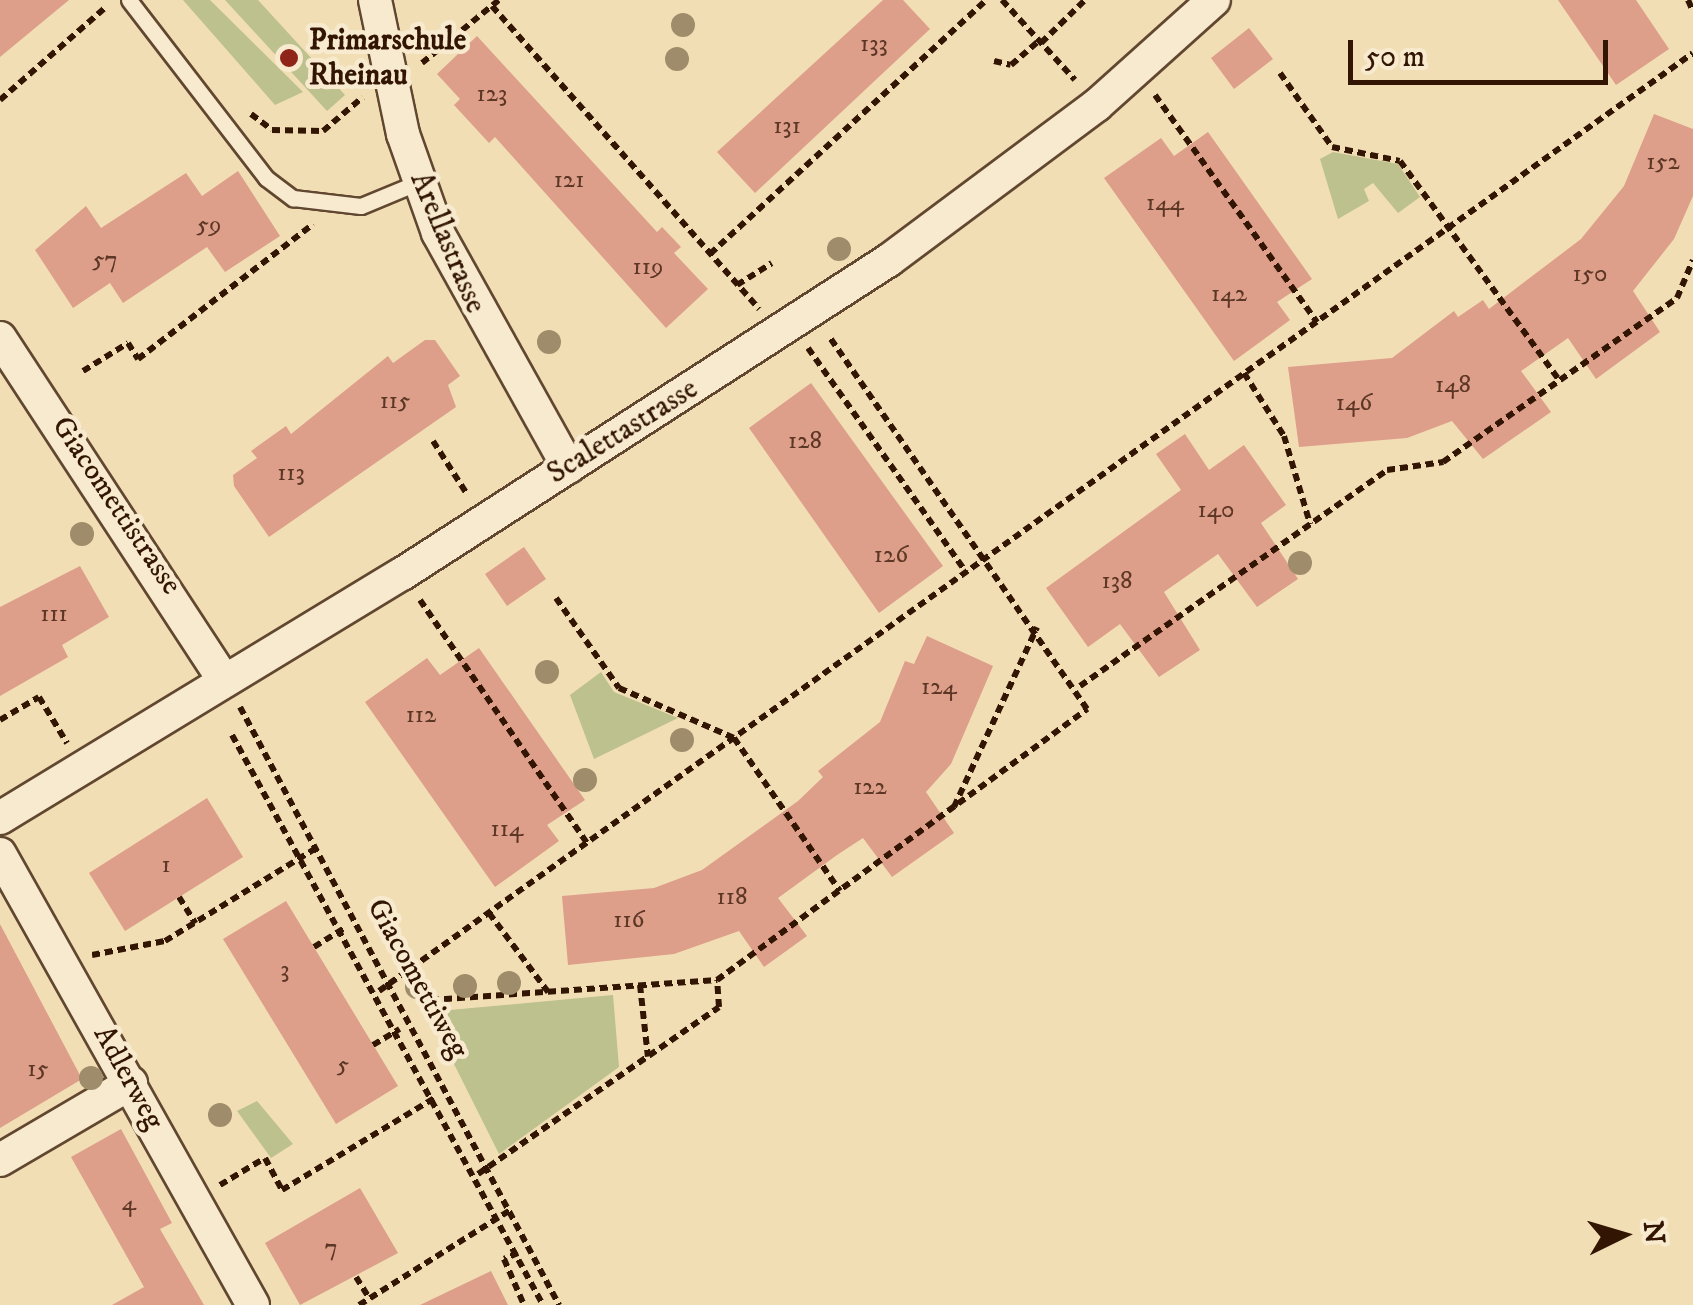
<!DOCTYPE html>
<html>
<head>
<meta charset="utf-8">
<style>
  body { margin:0 }
  #map { position:relative; width:1693px; height:1305px; overflow:hidden; background:#f2deb5; font-family:"IM FELL DW Pica",serif }
  div>[style] { position:absolute }
  .green>* { inset:0; background:#bcc18d }
  .building>* { inset:0; background:#dd9e8a }
  .path>* { height:6px; margin-top:-3px; transform-origin:0; background:repeating-linear-gradient(90deg,#321503 0 8px,transparent 0 13px) }
  .roads { filter:drop-shadow(2px 0 #624730) drop-shadow(-2px 0 #624730) drop-shadow(0 2px #624730) drop-shadow(0 -2px #624730) }
  .service>* { height:15px; margin:-7.5px; padding:0 7.5px; transform-origin:7.5px; border-radius:7.5px; background:#f7eacf }
  .minor>* { height:32px; margin:-16px; padding:0 16px; transform-origin:16px; border-radius:16px; background:#f7eacf }
  .trees>* { width:24px; height:24px; margin:-12px; border-radius:50%; background:#9f8c6a }
  .dots>* { width:28px; height:28px; translate:-50% -50%; box-sizing:border-box; border:5px solid #f7eacf; border-radius:50% }
  span { translate:-50% -50%; white-space:nowrap; text-align:center; line-height:1.15; -webkit-text-stroke:9px #f7eacf; paint-order:stroke }
  .number-label { font-size:25px; color:#5d3725 }
  .number-label span { -webkit-text-stroke-width:0 }
  .poi-label { font-size:30px; color:#321503; font-weight:700 }
  .left { translate:0 -50%; text-align:left }
  .street-label { font-size:30px; color:#321503 }
  .north { position:absolute; left:1573px; top:1185px; width:100px; height:100px; -webkit-text-stroke:8px #f7eacf; paint-order:stroke; rotate:85deg; font-size:28px; font-weight:700; line-height:40px; text-align:center; color:#321503 }
  .north::after { content:''; display:block; margin:auto; width:35px; height:45px; background:#321503; clip-path:polygon(50% 0,100% 100%,50% 72%,0 100%) }
  .scale { position:absolute; left:1348px; top:40px; width:260px; height:45px; box-sizing:border-box; border:5px solid #321503; border-top:0; padding-left:12px; font-size:30px; line-height:35px; white-space:nowrap; color:#321503; -webkit-text-stroke:8px #f7eacf; paint-order:stroke }
</style>
</head>
<body>
<div id="map">
  <div class="green">
    <i style="clip-path:polygon(183px 0,210px 0,303px 92px,275px 105px)"></i>
    <i style="clip-path:polygon(225px 0,258px 0,345px 95px,327px 111px)"></i>
    <i style="clip-path:polygon(1333px 152px,1398px 164px,1420px 197px,1398px 213px,1373px 183px,1364px 189px,1369px 201px,1338px 219px,1320px 159px)"></i>
    <i style="clip-path:polygon(601px 672px,614px 692px,678px 718px,594px 759px,570px 695px)"></i>
    <i style="clip-path:polygon(613px 995px,619px 1067px,499px 1154px,428px 1012px)"></i>
    <i style="clip-path:polygon(257px 1101px,293px 1144px,271px 1158px,237px 1111px)"></i>
  </div>
  <div class="building">
    <i style="clip-path:polygon(0 0,69px 0,0 57px)"></i>
    <i style="clip-path:polygon(883px 0,903px 0,930px 29px,755px 193px,717px 152px)"></i>
    <i style="clip-path:polygon(1558px 0,1636px 0,1669px 49px,1616px 85px)"></i>
    <i style="clip-path:polygon(1249px 28px,1273px 59px,1234px 89px,1211px 58px)"></i>
    <i style="clip-path:polygon(477px 36px,657px 232px,662px 227px,681px 247px,674px 253px,708px 289px,666px 328px,495px 137px,489px 143px,454px 105px,460px 99px,437px 74px)"></i>
    <i style="clip-path:polygon(1654px 114px,1693px 129px,1693px 196px,1674px 239px,1633px 291px,1660px 332px,1596px 379px,1568px 338px,1521px 371px,1551px 412px,1483px 459px,1452px 421px,1407px 438px,1299px 447px,1288px 367px,1392px 358px,1454px 311px,1458px 317px,1483px 300px,1489px 309px,1581px 239px,1624px 186px)"></i>
    <i style="clip-path:polygon(1208px 132px,1312px 279px,1277px 302px,1290px 320px,1234px 361px,1104px 178px,1161px 138px,1174px 156px)"></i>
    <i style="clip-path:polygon(238px 171px,280px 236px,225px 272px,207px 247px,123px 303px,110px 283px,73px 308px,35px 250px,86px 206px,101px 228px,186px 173px,202px 196px)"></i>
    <i style="clip-path:polygon(425px 340px,435px 340px,460px 376px,448px 385px,456px 407px,269px 537px,234px 486px,233px 475px,257px 458px,251px 451px,286px 426px,291px 434px,388px 356px,393px 363px)"></i>
    <i style="clip-path:polygon(811px 383px,943px 566px,879px 613px,749px 428px)"></i>
    <i style="clip-path:polygon(1185px 434px,1209px 470px,1244px 445px,1286px 505px,1261px 523px,1298px 579px,1257px 607px,1218px 554px,1164px 592px,1200px 650px,1159px 677px,1120px 624px,1088px 647px,1046px 588px,1181px 490px,1156px 454px)"></i>
    <i style="clip-path:polygon(524px 547px,546px 579px,507px 606px,485px 574px)"></i>
    <i style="clip-path:polygon(80px 566px,109px 617px,62px 645px,68px 657px,0 696px,0 607px)"></i>
    <i style="clip-path:polygon(927px 636px,993px 666px,951px 764px,926px 792px,954px 833px,892px 877px,863px 838px,837px 855px,778px 898px,807px 936px,764px 967px,739px 931px,674px 954px,568px 965px,562px 896px,654px 888px,702px 870px,798px 801px,823px 777px,818px 771px,880px 722px,905px 661px,914px 664px)"></i>
    <i style="clip-path:polygon(479px 648px,585px 800px,547px 825px,559px 841px,495px 887px,365px 702px,427px 658px,440px 675px)"></i>
    <i style="clip-path:polygon(207px 798px,243px 857px,125px 931px,89px 873px)"></i>
    <i style="clip-path:polygon(286px 901px,398px 1086px,336px 1124px,223px 939px)"></i>
    <i style="clip-path:polygon(0 924px,82px 1079px,0 1128px)"></i>
    <i style="clip-path:polygon(121px 1129px,172px 1223px,160px 1229px,204px 1305px,112px 1305px,144px 1287px,71px 1157px)"></i>
    <i style="clip-path:polygon(360px 1188px,398px 1253px,300px 1305px,265px 1243px)"></i>
    <i style="clip-path:polygon(491px 1271px,508px 1305px,420px 1305px)"></i>
  </div>
  <div class="path">
    <i style="left:1002px;top:0;width:108px;rotate:47.6deg"></i>
    <i style="left:1688px;top:0;width:12px;rotate:66deg"></i>
    <i style="left:492px;top:6px;width:404px;rotate:48.6deg"></i>
    <i style="left:1041px;top:43px;width:62px;rotate:-44.3deg"></i>
    <i style="left:994px;top:61px;width:17px;rotate:13deg"></i>
    <i style="left:1011px;top:65px;width:37px;rotate:-41deg"></i>
    <i style="left:422px;top:63px;width:99px;rotate:-39.3deg"></i>
    <i style="left:1280px;top:73px;width:90px;rotate:54.9deg"></i>
    <i style="left:1332px;top:147px;width:69px;rotate:11.6deg"></i>
    <i style="left:1400px;top:161px;width:271px;rotate:54deg"></i>
    <i style="left:1155px;top:95px;width:279px;rotate:54.5deg"></i>
    <i style="left:0;top:100px;width:141px;rotate:-41.3deg"></i>
    <i style="left:251px;top:114px;width:26px;rotate:37deg"></i>
    <i style="left:272px;top:130px;width:51px;rotate:1.1deg"></i>
    <i style="left:323px;top:131px;width:52px;rotate:-40.4deg"></i>
    <i style="left:710px;top:254px;width:375px;rotate:-42.6deg"></i>
    <i style="left:737px;top:285px;width:41px;rotate:-32.2deg"></i>
    <i style="left:808px;top:348px;width:274px;rotate:54.8deg"></i>
    <i style="left:83px;top:371px;width:53px;rotate:-31.9deg"></i>
    <i style="left:128px;top:343px;width:19px;rotate:58deg"></i>
    <i style="left:138px;top:359px;width:221px;rotate:-37.6deg"></i>
    <i style="left:1244px;top:373px;width:75px;rotate:57.6deg"></i>
    <i style="left:1284px;top:436px;width:92px;rotate:73.5deg"></i>
    <i style="left:433px;top:441px;width:63px;rotate:57.3deg"></i>
    <i style="left:556px;top:598px;width:110px;rotate:55deg"></i>
    <i style="left:619px;top:688px;width:125px;rotate:23.5deg"></i>
    <i style="left:734px;top:738px;width:186px;rotate:55.3deg"></i>
    <i style="left:420px;top:600px;width:295px;rotate:55.5deg"></i>
    <i style="left:1080px;top:686px;width:375px;rotate:-35.1deg"></i>
    <i style="left:1387px;top:470px;width:57px;rotate:-8.1deg"></i>
    <i style="left:1443px;top:462px;width:286px;rotate:-35deg"></i>
    <i style="left:1677px;top:298px;width:41px;rotate:-67.2deg"></i>
    <i style="left:240px;top:707px;width:678px;rotate:61.92deg"></i>
    <i style="left:0;top:720px;width:45px;rotate:-30.5deg"></i>
    <i style="left:39px;top:697px;width:54px;rotate:58.7deg"></i>
    <i style="left:232px;top:735px;width:649px;rotate:61.38deg"></i>
    <i style="left:954px;top:807px;width:198px;rotate:-65.2deg"></i>
    <i style="left:179px;top:897px;width:31px;rotate:58deg"></i>
    <i style="left:489px;top:913px;width:99px;rotate:53.2deg"></i>
    <i style="left:314px;top:947px;width:36px;rotate:-32deg"></i>
    <i style="left:92px;top:955px;width:74px;rotate:-10.9deg"></i>
    <i style="left:165px;top:941px;width:180px;rotate:-31.6deg"></i>
    <i style="left:411px;top:969px;width:37px;rotate:57deg"></i>
    <i style="left:431px;top:1000px;width:287px;rotate:-4deg"></i>
    <i style="left:717px;top:980px;width:459px;rotate:-36.2deg"></i>
    <i style="left:1087px;top:709px;width:453px;rotate:-124.7deg"></i>
    <i style="left:640px;top:985px;width:72px;rotate:83.7deg"></i>
    <i style="left:379px;top:991px;width:1614px;rotate:-35.52deg"></i>
    <i style="left:373px;top:1045px;width:31px;rotate:-31deg"></i>
    <i style="left:478px;top:1174px;width:293px;rotate:-34.7deg"></i>
    <i style="left:719px;top:1007px;width:27px;rotate:-94deg"></i>
    <i style="left:220px;top:1185px;width:52px;rotate:-31deg"></i>
    <i style="left:265px;top:1158px;width:36px;rotate:62deg"></i>
    <i style="left:282px;top:1190px;width:180px;rotate:-31.1deg"></i>
    <i style="left:518px;top:1253px;width:15px;rotate:157deg"></i>
    <i style="left:504px;top:1259px;width:50px;rotate:66.5deg"></i>
    <i style="left:356px;top:1277px;width:25px;rotate:58deg"></i>
    <i style="left:359px;top:1305px;width:181px;rotate:-32.1deg"></i>
  </div>
  <div class="roads">
    <div class="service">
      <i style="left:129px;top:0;width:225px;rotate:52.4deg"></i>
      <i style="left:266px;top:178px;width:34px;rotate:37deg"></i>
      <i style="left:293px;top:198px;width:68px;rotate:6.7deg"></i>
      <i style="left:361px;top:206px;width:63px;rotate:-22.5deg"></i>
    </div>
    <div class="minor">
      <i style="left:375px;top:0;width:137px;rotate:78.2deg"></i>
      <i style="left:403px;top:134px;width:105px;rotate:70.5deg"></i>
      <i style="left:438px;top:233px;width:268px;rotate:60.9deg"></i>
      <i style="left:0;top:338px;width:409px;rotate:56.8deg"></i>
      <i style="left:0;top:818px;width:470px;rotate:-31.3deg"></i>
      <i style="left:402px;top:574px;width:579px;rotate:-32.81deg"></i>
      <i style="left:889px;top:260px;width:259px;rotate:-36.7deg"></i>
      <i style="left:1097px;top:105px;width:157px;rotate:-41.9deg"></i>
      <i style="left:0;top:854px;width:517px;rotate:60.71deg"></i>
      <i style="left:0;top:1160px;width:152px;rotate:-30.4deg"></i>
    </div>
  </div>
  <div class="trees">
    <i style="left:683px;top:25px"></i>
    <i style="left:677px;top:59px"></i>
    <i style="left:839px;top:249px"></i>
    <i style="left:549px;top:342px"></i>
    <i style="left:82px;top:534px"></i>
    <i style="left:1300px;top:563px"></i>
    <i style="left:547px;top:672px"></i>
    <i style="left:682px;top:740px"></i>
    <i style="left:585px;top:780px"></i>
    <i style="left:509px;top:983px"></i>
    <i style="left:465px;top:986px"></i>
    <i style="left:417px;top:987px"></i>
    <i style="left:91px;top:1078px"></i>
    <i style="left:220px;top:1115px"></i>
  </div>
  <div class="dots">
    <i style="left:289px;top:58px;background:#8f2418"></i>
  </div>
  <div class="number-label">
    <span style="left:874px;top:44px">133</span>
    <span style="left:492px;top:94px">123</span>
    <span style="left:787px;top:126px">131</span>
    <span style="left:1663px;top:162px">152</span>
    <span style="left:569px;top:180px">121</span>
    <span style="left:1165px;top:203px">144</span>
    <span style="left:209px;top:225px">59</span>
    <span style="left:105px;top:260px">57</span>
    <span style="left:648px;top:267px">119</span>
    <span style="left:1590px;top:274px">150</span>
    <span style="left:1229px;top:294px">142</span>
    <span style="left:1453px;top:385px">148</span>
    <span style="left:395px;top:401px">115</span>
    <span style="left:1354px;top:403px">146</span>
    <span style="left:805px;top:441px">128</span>
    <span style="left:291px;top:473px">113</span>
    <span style="left:1216px;top:510px">140</span>
    <span style="left:891px;top:555px">126</span>
    <span style="left:1117px;top:581px">138</span>
    <span style="left:54px;top:614px">111</span>
    <span style="left:939px;top:687px">124</span>
    <span style="left:421px;top:715px">112</span>
    <span style="left:870px;top:787px">122</span>
    <span style="left:507px;top:829px">114</span>
    <span style="left:166px;top:865px">1</span>
    <span style="left:732px;top:897px">118</span>
    <span style="left:629px;top:920px">116</span>
    <span style="left:285px;top:970px">3</span>
    <span style="left:343px;top:1065px">5</span>
    <span style="left:38px;top:1069px">15</span>
    <span style="left:129px;top:1203px">4</span>
    <span style="left:331px;top:1248px">7</span>
  </div>
  <div class="poi-label">
    <span class="left" style="left:309px;top:58px">Primarschule<br>Rheinau</span>
  </div>
  <div class="street-label">
    <span style="left:447px;top:243px;rotate:67deg">Arellastrasse</span>
    <span style="left:623px;top:432px;rotate:-32deg">Scalettastrasse</span>
    <span style="left:116px;top:506px;rotate:56deg">Giacomettistrasse</span>
    <span style="left:417px;top:979px;rotate:61deg">Giacomettiweg</span>
    <span style="left:128px;top:1078px;rotate:61deg">Adlerweg</span>
  </div>
  <div class="north">N</div>
  <div class="scale">50 m</div>
</div>
</body>
</html>
